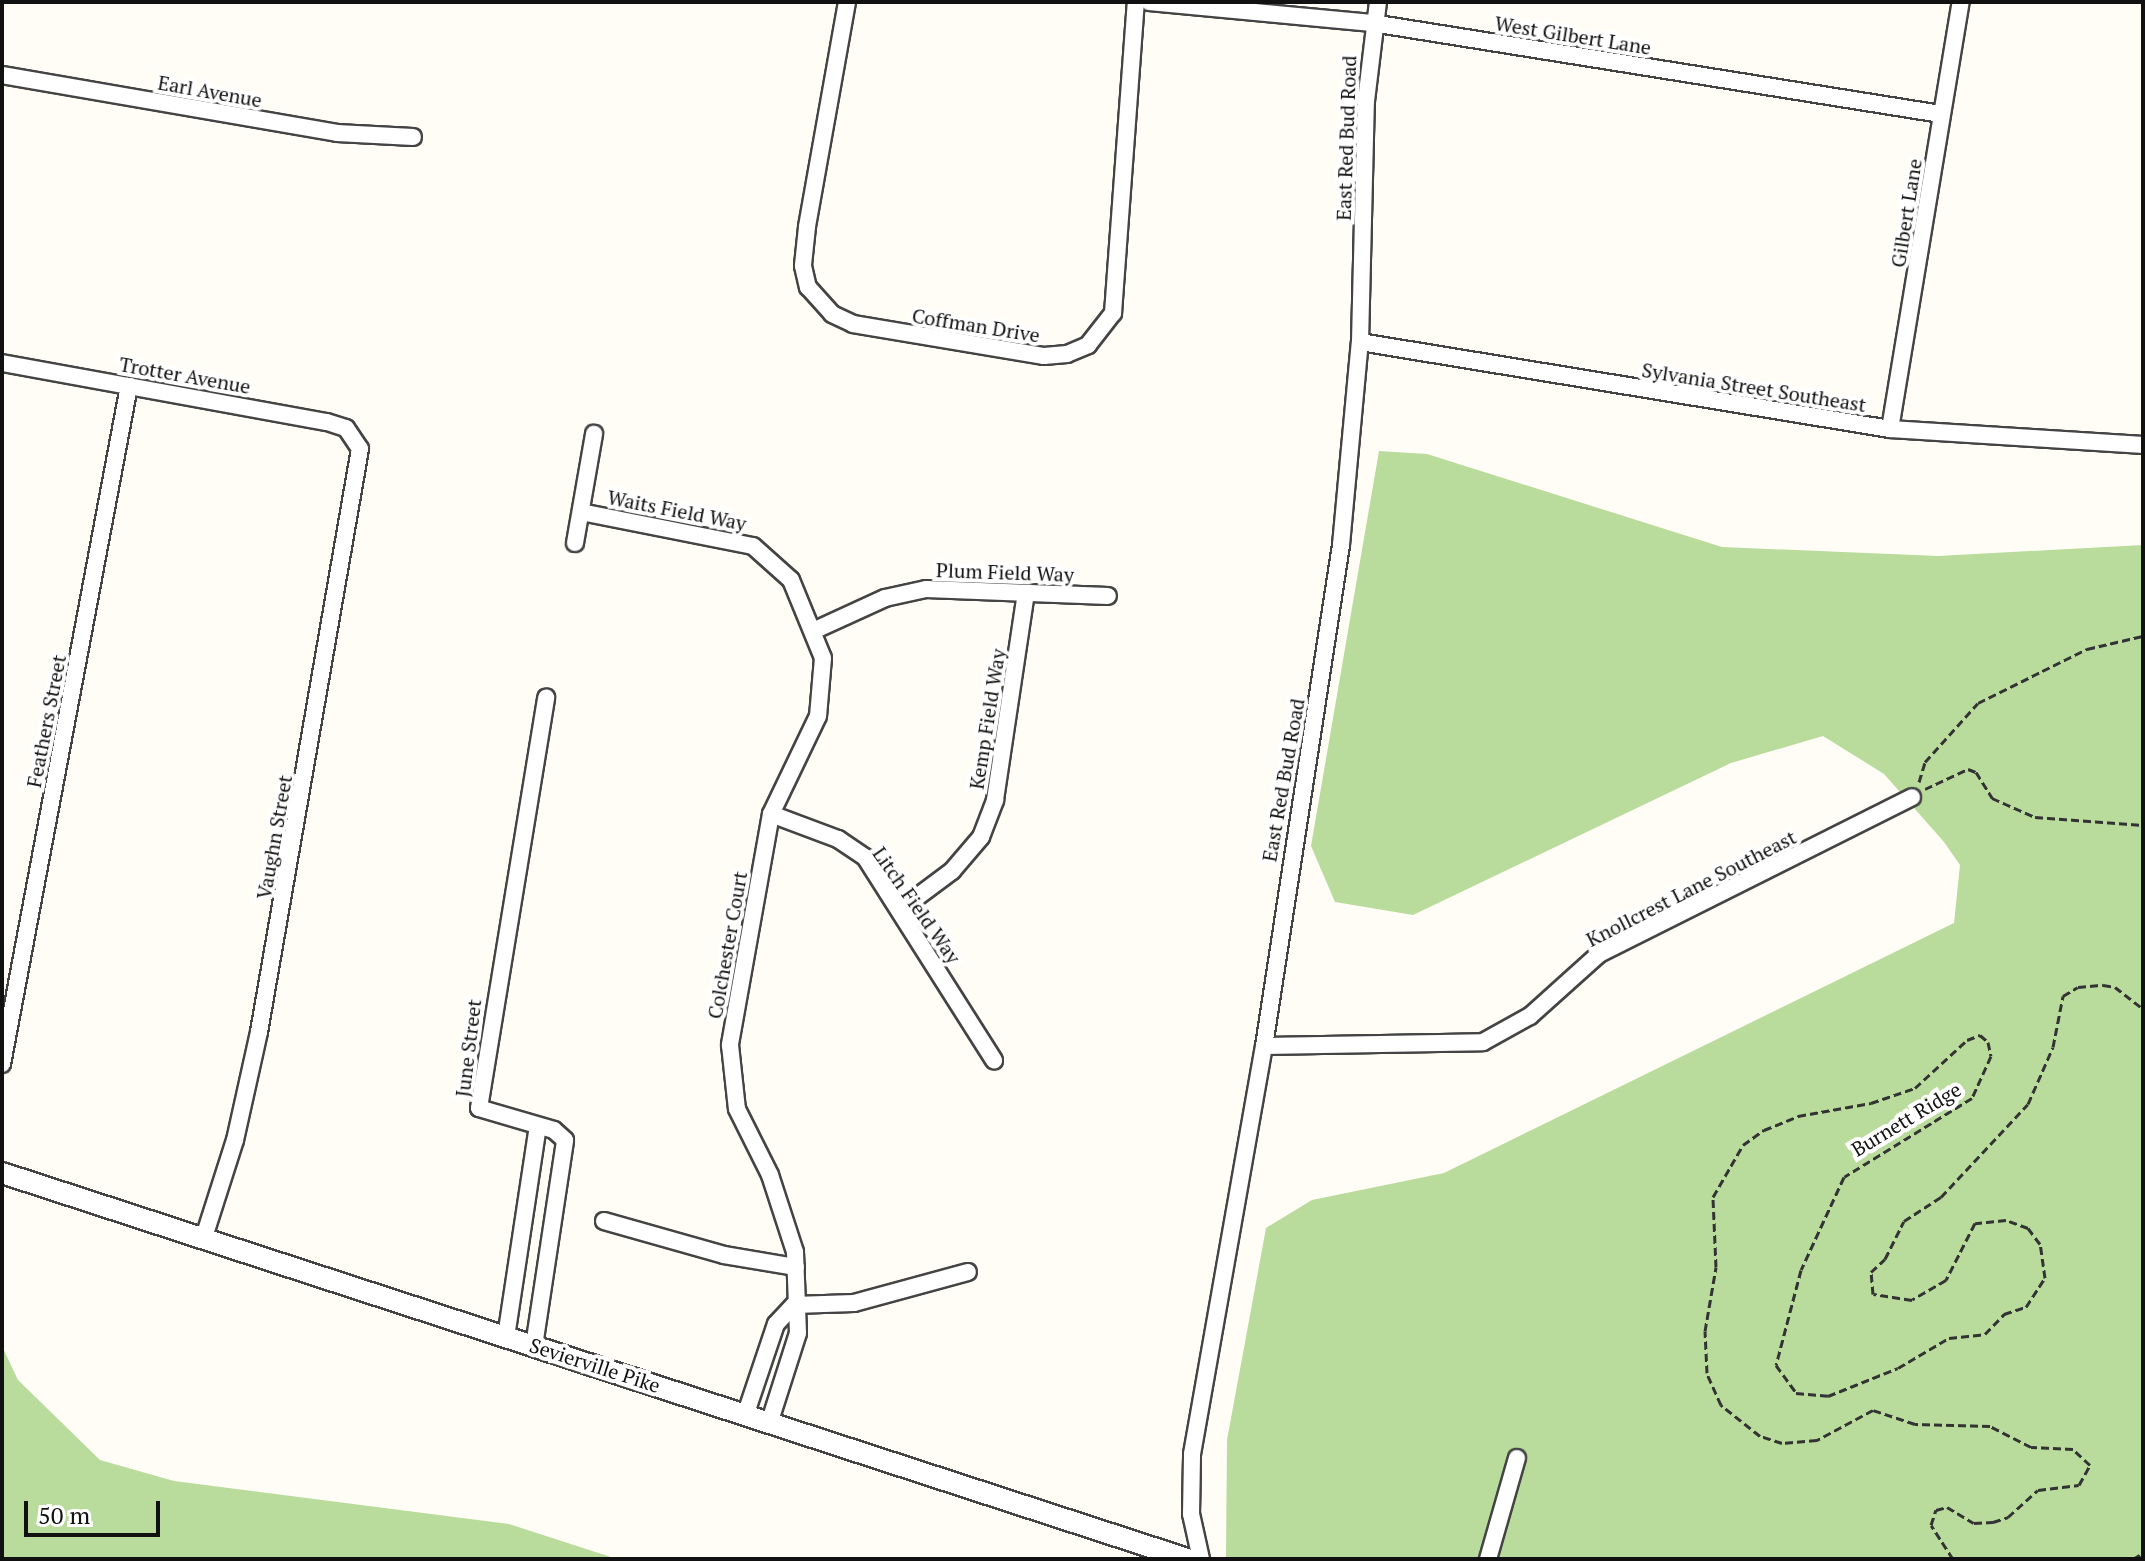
<!DOCTYPE html>
<html>
<head>
<meta charset="utf-8">
<style>
  body { margin:0 }
  #map { position:relative; width:2145px; height:1561px; overflow:hidden; background:#fffdf5; font-family:"PT Serif",serif }
  div>[style] { position:absolute }
  .forest>* { inset:0; background:#b9dc9c }
  .path>* { height:3px; margin-top:-1.5px; transform-origin:0; background:repeating-linear-gradient(90deg,#333 0 8px,transparent 0 12px) }
  .roads { filter:drop-shadow(2px 0 #444) drop-shadow(-2px 0 #444) drop-shadow(0 2px #444) drop-shadow(0 -2px #444) }
  .minor>* { height:16px; margin:-8px; padding:0 8px; transform-origin:8px; border-radius:8px; background:#fff }
  .tertiary>* { height:20px; margin:-10px; padding:0 10px; transform-origin:10px; border-radius:10px; background:#fff }
  span { translate:-50% -50%; white-space:nowrap; text-align:center; line-height:1.15; -webkit-text-stroke:8px #fff; paint-order:stroke }
  .street-label { font-size:20px; color:#111 }
  .frame { position:absolute; inset:0; border:4px solid #111; pointer-events:none }
  .scale { position:absolute; left:24px; top:1501px; width:136px; height:36px; box-sizing:border-box; border:4px solid #111; border-top:0; padding-left:10px; font-size:24px; line-height:28px; white-space:nowrap; color:#111; -webkit-text-stroke:6px #fff; paint-order:stroke }
</style>
</head>
<body>
<div id="map">
  <div class="forest">
    <i style="clip-path:polygon(1379px 451px,1427px 454px,1722px 547px,1938px 556px,2143px 545px,2143px 1559px,1226px 1558px,1227px 1440px,1266px 1228px,1312px 1200px,1444px 1173px,1954px 923px,1960px 865px,1944px 842px,1884px 774px,1823px 736px,1731px 763px,1413px 915px,1335px 902px,1311px 846px)"></i>
    <i style="clip-path:polygon(2px 1346px,18px 1380px,100px 1460px,174px 1481px,509px 1524px,617px 1559px,2px 1559px)"></i>
  </div>
  <div class="path">
    <i style="left:1919px;top:782px;width:21px;rotate:-73deg"></i>
    <i style="left:1925px;top:762px;width:79px;rotate:-48.1deg"></i>
    <i style="left:1978px;top:703px;width:122px;rotate:-26.4deg"></i>
    <i style="left:2087px;top:649px;width:57px;rotate:-13.1deg"></i>
    <i style="left:1925px;top:789px;width:47px;rotate:-24.9deg"></i>
    <i style="left:1968px;top:769px;width:9px;rotate:21deg"></i>
    <i style="left:1976px;top:772px;width:31px;rotate:58deg"></i>
    <i style="left:1992px;top:798px;width:47px;rotate:23.8deg"></i>
    <i style="left:2035px;top:817px;width:108px;rotate:4.2deg"></i>
    <i style="left:2143px;top:1118px;width:57px;rotate:90deg"></i>
    <i style="left:1953px;top:1559px;width:40px;rotate:-122.9deg"></i>
    <i style="left:1931px;top:1525px;width:16px;rotate:-72deg"></i>
    <i style="left:1936px;top:1510px;width:11px;rotate:-15deg"></i>
    <i style="left:1947px;top:1507px;width:31px;rotate:31deg"></i>
    <i style="left:1974px;top:1523px;width:19px;rotate:-3deg"></i>
    <i style="left:1993px;top:1522px;width:16px;rotate:-18deg"></i>
    <i style="left:2008px;top:1517px;width:40px;rotate:-42deg"></i>
    <i style="left:2038px;top:1490px;width:41px;rotate:-7deg"></i>
    <i style="left:2079px;top:1485px;width:23px;rotate:-61deg"></i>
    <i style="left:2090px;top:1465px;width:23px;rotate:-137deg"></i>
    <i style="left:2073px;top:1449px;width:42px;rotate:-177.3deg"></i>
    <i style="left:2031px;top:1447px;width:46px;rotate:-152.9deg"></i>
    <i style="left:1990px;top:1426px;width:75px;rotate:-178.5deg"></i>
    <i style="left:1915px;top:1424px;width:44px;rotate:-161.6deg"></i>
    <i style="left:1873px;top:1410px;width:64px;rotate:151.8deg"></i>
    <i style="left:1817px;top:1440px;width:35px;rotate:175deg"></i>
    <i style="left:1782px;top:1443px;width:23px;rotate:-162deg"></i>
    <i style="left:1760px;top:1436px;width:50px;rotate:-141.5deg"></i>
    <i style="left:1721px;top:1405px;width:35px;rotate:-114deg"></i>
    <i style="left:1707px;top:1373px;width:42px;rotate:-92.7deg"></i>
    <i style="left:1705px;top:1331px;width:65px;rotate:-80.2deg"></i>
    <i style="left:1716px;top:1267px;width:70px;rotate:-92.5deg"></i>
    <i style="left:1713px;top:1197px;width:60px;rotate:-60deg"></i>
    <i style="left:1743px;top:1145px;width:26px;rotate:-36deg"></i>
    <i style="left:1764px;top:1130px;width:37px;rotate:-22deg"></i>
    <i style="left:1798px;top:1116px;width:74px;rotate:-10.1deg"></i>
    <i style="left:1871px;top:1103px;width:46px;rotate:-18.8deg"></i>
    <i style="left:1915px;top:1088px;width:71px;rotate:-42.7deg"></i>
    <i style="left:1967px;top:1040px;width:14px;rotate:-21deg"></i>
    <i style="left:1980px;top:1035px;width:11px;rotate:41deg"></i>
    <i style="left:1988px;top:1042px;width:14px;rotate:78deg"></i>
    <i style="left:1991px;top:1056px;width:46px;rotate:114.3deg"></i>
    <i style="left:1972px;top:1098px;width:150px;rotate:148.3deg"></i>
    <i style="left:1844px;top:1177px;width:102px;rotate:114.8deg"></i>
    <i style="left:1801px;top:1270px;width:98px;rotate:104.7deg"></i>
    <i style="left:1776px;top:1365px;width:34px;rotate:54deg"></i>
    <i style="left:1796px;top:1393px;width:32px;rotate:5deg"></i>
    <i style="left:1828px;top:1396px;width:75px;rotate:-21.8deg"></i>
    <i style="left:1898px;top:1368px;width:59px;rotate:-30.5deg"></i>
    <i style="left:1949px;top:1338px;width:36px;rotate:-6deg"></i>
    <i style="left:1985px;top:1334px;width:28px;rotate:-46deg"></i>
    <i style="left:2004px;top:1314px;width:23px;rotate:-18deg"></i>
    <i style="left:2026px;top:1307px;width:35px;rotate:-57deg"></i>
    <i style="left:2045px;top:1278px;width:34px;rotate:-98deg"></i>
    <i style="left:2040px;top:1244px;width:20px;rotate:-127deg"></i>
    <i style="left:2028px;top:1228px;width:23px;rotate:-160deg"></i>
    <i style="left:2006px;top:1220px;width:31px;rotate:174deg"></i>
    <i style="left:1975px;top:1223px;width:64px;rotate:117deg"></i>
    <i style="left:1946px;top:1280px;width:39px;rotate:150deg"></i>
    <i style="left:1912px;top:1300px;width:39px;rotate:-171deg"></i>
    <i style="left:1873px;top:1294px;width:22px;rotate:-95deg"></i>
    <i style="left:1871px;top:1272px;width:19px;rotate:-43deg"></i>
    <i style="left:1885px;top:1259px;width:42px;rotate:-63.4deg"></i>
    <i style="left:1904px;top:1221px;width:44px;rotate:-33deg"></i>
    <i style="left:1941px;top:1197px;width:127px;rotate:-46.9deg"></i>
    <i style="left:2028px;top:1104px;width:62px;rotate:-66.3deg"></i>
    <i style="left:2053px;top:1047px;width:52px;rotate:-78.9deg"></i>
    <i style="left:2063px;top:996px;width:17px;rotate:-31deg"></i>
    <i style="left:2078px;top:987px;width:25px;rotate:-5deg"></i>
    <i style="left:2103px;top:985px;width:12px;rotate:9deg"></i>
    <i style="left:2115px;top:987px;width:36px;rotate:38deg"></i>
    <i style="left:2133px;top:1559px;width:12px;rotate:-31deg"></i>
  </div>
  <div class="roads">
    <div class="minor">
      <i style="left:847px;top:2px;width:229px;rotate:100.1deg"></i>
      <i style="left:807px;top:227px;width:39px;rotate:96deg"></i>
      <i style="left:803px;top:266px;width:22px;rotate:77deg"></i>
      <i style="left:808px;top:287px;width:36px;rotate:48deg"></i>
      <i style="left:832px;top:314px;width:23px;rotate:25deg"></i>
      <i style="left:853px;top:324px;width:194px;rotate:9.5deg"></i>
      <i style="left:1044px;top:356px;width:23px;rotate:-5deg"></i>
      <i style="left:1067px;top:354px;width:23px;rotate:-23deg"></i>
      <i style="left:1088px;top:345px;width:41px;rotate:-52deg"></i>
      <i style="left:1113px;top:313px;width:312px;rotate:-85.8deg"></i>
      <i style="left:1149px;top:2px;width:224px;rotate:5.4deg"></i>
      <i style="left:1372px;top:23px;width:576px;rotate:9.09deg"></i>
      <i style="left:2px;top:75px;width:340px;rotate:9.8deg"></i>
      <i style="left:337px;top:133px;width:76px;rotate:3deg"></i>
      <i style="left:1360px;top:342px;width:537px;rotate:9.32deg"></i>
      <i style="left:1890px;top:429px;width:254px;rotate:3.6deg"></i>
      <i style="left:2px;top:363px;width:330px;rotate:10.3deg"></i>
      <i style="left:327px;top:422px;width:20px;rotate:18deg"></i>
      <i style="left:346px;top:428px;width:25px;rotate:56deg"></i>
      <i style="left:360px;top:449px;width:592px;rotate:99.83deg"></i>
      <i style="left:259px;top:1032px;width:111px;rotate:102.5deg"></i>
      <i style="left:235px;top:1140px;width:105px;rotate:107.7deg"></i>
      <i style="left:1890px;top:429px;width:433px;rotate:-80.6deg"></i>
      <i style="left:581px;top:512px;width:175px;rotate:11.2deg"></i>
      <i style="left:753px;top:546px;width:51px;rotate:41.8deg"></i>
      <i style="left:791px;top:580px;width:84px;rotate:67.7deg"></i>
      <i style="left:823px;top:658px;width:58px;rotate:94.9deg"></i>
      <i style="left:818px;top:716px;width:109px;rotate:115.6deg"></i>
      <i style="left:771px;top:814px;width:235px;rotate:100.1deg"></i>
      <i style="left:730px;top:1045px;width:64px;rotate:83.8deg"></i>
      <i style="left:737px;top:1109px;width:74px;rotate:63.4deg"></i>
      <i style="left:770px;top:1175px;width:81px;rotate:72deg"></i>
      <i style="left:795px;top:1252px;width:81px;rotate:87.9deg"></i>
      <i style="left:798px;top:1333px;width:92px;rotate:107.7deg"></i>
      <i style="left:575px;top:543px;width:111px;rotate:-80.1deg"></i>
      <i style="left:813px;top:631px;width:79px;rotate:-24.6deg"></i>
      <i style="left:885px;top:598px;width:42px;rotate:-12.4deg"></i>
      <i style="left:926px;top:589px;width:182px;rotate:2.2deg"></i>
      <i style="left:771px;top:814px;width:72px;rotate:20.5deg"></i>
      <i style="left:838px;top:839px;width:32px;rotate:34deg"></i>
      <i style="left:865px;top:857px;width:241px;rotate:57.6deg"></i>
      <i style="left:901px;top:909px;width:64px;rotate:-36.7deg"></i>
      <i style="left:952px;top:871px;width:45px;rotate:-49.5deg"></i>
      <i style="left:981px;top:837px;width:40px;rotate:-69deg"></i>
      <i style="left:995px;top:800px;width:209px;rotate:-81.5deg"></i>
      <i style="left:1264px;top:1046px;width:219px;rotate:-1deg"></i>
      <i style="left:1483px;top:1042px;width:54px;rotate:-29deg"></i>
      <i style="left:1530px;top:1016px;width:93px;rotate:-41.9deg"></i>
      <i style="left:1599px;top:954px;width:350px;rotate:-26.6deg"></i>
      <i style="left:2px;top:1064px;width:690px;rotate:-79.39deg"></i>
      <i style="left:604px;top:1221px;width:125px;rotate:15.8deg"></i>
      <i style="left:724px;top:1255px;width:73px;rotate:9.5deg"></i>
      <i style="left:794px;top:1305px;width:60px;rotate:-1.9deg"></i>
      <i style="left:854px;top:1303px;width:118px;rotate:-15.2deg"></i>
      <i style="left:506px;top:1337px;width:213px;rotate:-81.4deg"></i>
      <i style="left:534px;top:1346px;width:208px;rotate:-81.4deg"></i>
      <i style="left:565px;top:1140px;width:15px;rotate:-138deg"></i>
      <i style="left:554px;top:1130px;width:78px;rotate:-163.7deg"></i>
      <i style="left:479px;top:1108px;width:416px;rotate:-80.7deg"></i>
      <i style="left:746px;top:1413px;width:94px;rotate:-71.4deg"></i>
      <i style="left:776px;top:1324px;width:26px;rotate:-47deg"></i>
      <i style="left:1201px;top:1559px;width:46px;rotate:-102.5deg"></i>
      <i style="left:1191px;top:1514px;width:60px;rotate:-89deg"></i>
      <i style="left:1192px;top:1454px;width:414px;rotate:-80deg"></i>
      <i style="left:1264px;top:1046px;width:507px;rotate:-81.26deg"></i>
      <i style="left:1341px;top:545px;width:204px;rotate:-84.7deg"></i>
      <i style="left:1360px;top:342px;width:241px;rotate:-88.6deg"></i>
      <i style="left:1366px;top:101px;width:100px;rotate:-83.1deg"></i>
      <i style="left:1488px;top:1559px;width:105px;rotate:-74deg"></i>
    </div>
    <div class="tertiary">
      <i style="left:2px;top:1173px;width:1246px;rotate:18.04deg"></i>
    </div>
  </div>
  <div class="street-label">
    <span style="left:1573px;top:35px;rotate:9deg">West Gilbert Lane</span>
    <span style="left:210px;top:91px;rotate:10deg">Earl Avenue</span>
    <span style="left:1346px;top:138px;rotate:-88deg">East Red Bud Road</span>
    <span style="left:1906px;top:213px;rotate:-81deg">Gilbert Lane</span>
    <span style="left:976px;top:325px;rotate:9deg">Coffman Drive</span>
    <span style="left:185px;top:375px;rotate:10deg">Trotter Avenue</span>
    <span style="left:1754px;top:387px;rotate:9deg">Sylvania Street Southeast</span>
    <span style="left:677px;top:510px;rotate:11deg">Waits Field Way</span>
    <span style="left:1005px;top:572px;rotate:2deg">Plum Field Way</span>
    <span style="left:987px;top:719px;rotate:-81deg">Kemp Field Way</span>
    <span style="left:46px;top:721px;rotate:-79deg">Feathers Street</span>
    <span style="left:1283px;top:780px;rotate:-80deg">East Red Bud Road</span>
    <span style="left:274px;top:837px;rotate:-80deg">Vaughn Street</span>
    <span style="left:1691px;top:888px;rotate:-27deg">Knollcrest Lane Southeast</span>
    <span style="left:917px;top:905px;rotate:55deg">Litch Field Way</span>
    <span style="left:727px;top:945px;rotate:-80deg">Colchester Court</span>
    <span style="left:468px;top:1048px;rotate:-83deg">June Street</span>
    <span style="left:1906px;top:1119px;rotate:-31deg">Burnett Ridge</span>
    <span style="left:595px;top:1365px;rotate:18deg">Sevierville Pike</span>
  </div>
  <div class="frame"></div>
  <div class="scale">50 m</div>
</div>
</body>
</html>
